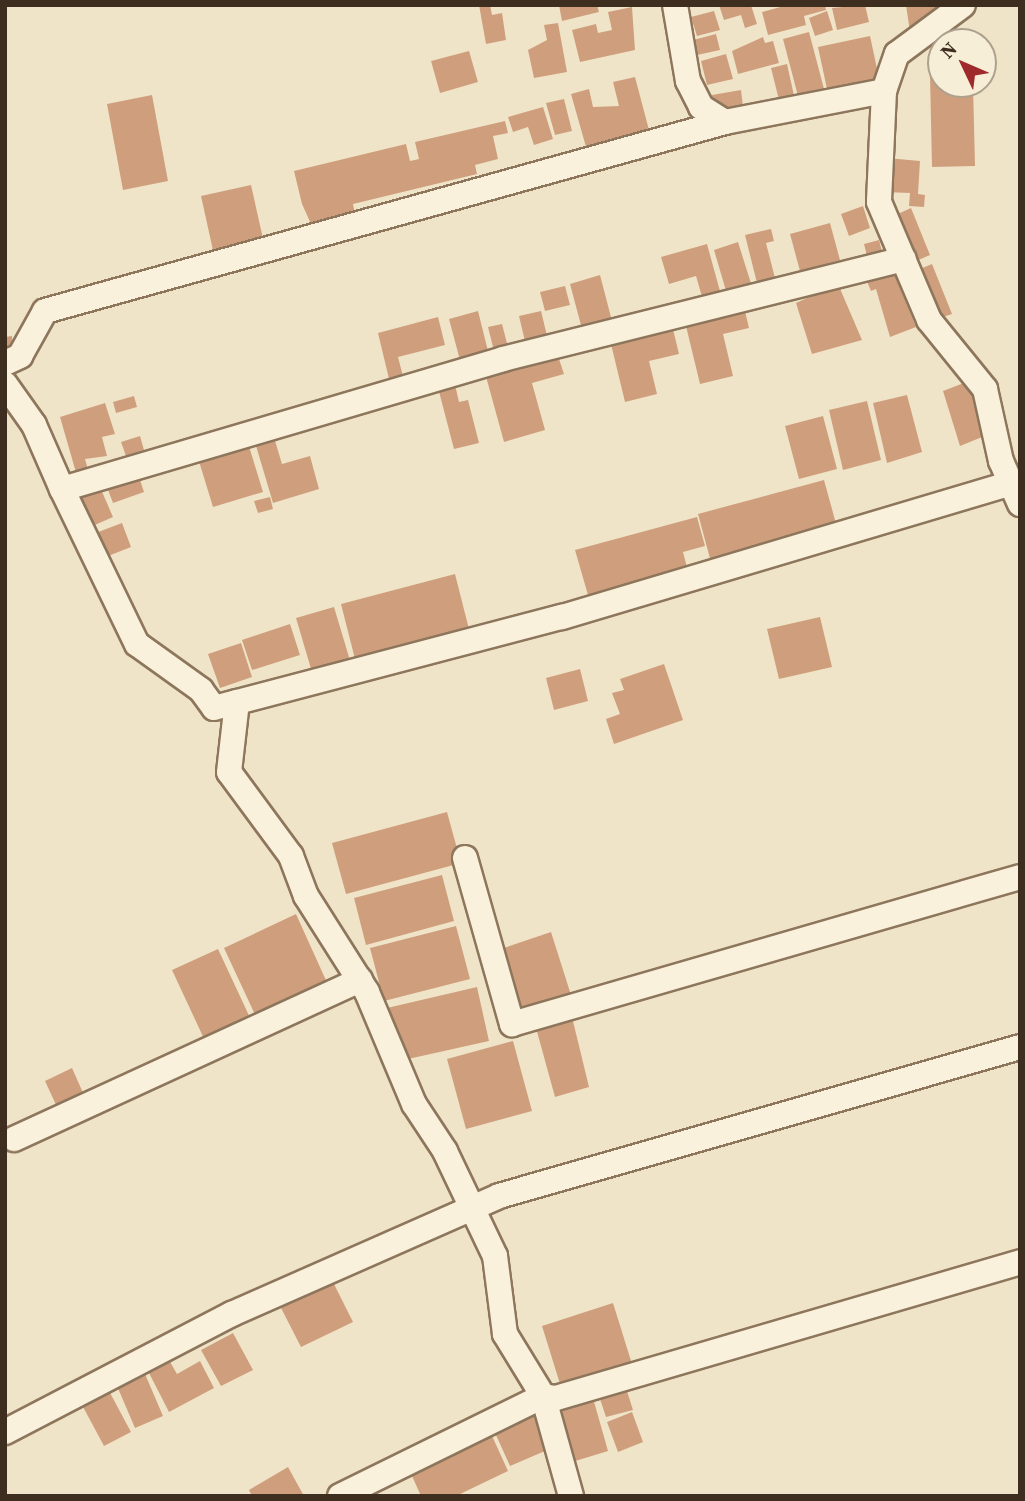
<!DOCTYPE html>
<html>
<head>
<meta charset="utf-8">
<style>
  body { margin:0 }
  #map { position:relative; width:1025px; height:1501px; overflow:hidden; background:#f0e4c8; font-family:"Source Serif 4",serif }
  div>[style] { position:absolute }
  .building>* { inset:0; background:#cf9f7d }
  .roads { filter:drop-shadow(2px 0 #8d765c) drop-shadow(-2px 0 #8d765c) drop-shadow(0 2px #8d765c) drop-shadow(0 -2px #8d765c) }
  .street>* { height:24px; margin:-12px; padding:0 12px; transform-origin:12px; border-radius:12px; background:#faf1dc }
  span { translate:-50% -50%; white-space:nowrap; text-align:center; line-height:1.15; -webkit-text-stroke:5px #f7eed8; paint-order:stroke }
  .frame { position:absolute; inset:0; border:7px solid #3d2e20; pointer-events:none }
  .north { position:absolute; left:927px; top:28px; width:70px; height:70px; box-sizing:border-box; background:#f7eed8; border:2px solid #ada18e; border-radius:50%; rotate:314deg; font-size:19px; font-weight:700; line-height:28px; text-align:center; color:#3d2e20 }
  .north::after { content:''; display:block; margin:auto; width:24px; height:32px; background:#9e2a2b; clip-path:polygon(50% 0,100% 100%,50% 72%,0 100%) }
</style>
</head>
<body>
<div id="map">
  <div class="building">
    <i style="clip-path:polygon(479px 5px,490px 5px,492px 15px,502px 13px,506px 40px,486px 44px)"></i>
    <i style="clip-path:polygon(559px 5px,597px 5px,599px 12px,562px 21px)"></i>
    <i style="clip-path:polygon(719px 5px,751px 5px,757px 24px,745px 28px,741px 15px,724px 20px)"></i>
    <i style="clip-path:polygon(788px 5px,825px 5px,826px 10px,804px 16px,806px 25px,768px 35px,762px 12px)"></i>
    <i style="clip-path:polygon(865px 5px,869px 22px,837px 30px,832px 8px)"></i>
    <i style="clip-path:polygon(906px 5px,941px 5px,939px 14px,910px 32px)"></i>
    <i style="clip-path:polygon(632px 7px,635px 50px,580px 62px,572px 30px,596px 24px,598px 33px,612px 30px,608px 12px)"></i>
    <i style="clip-path:polygon(714px 11px,720px 30px,697px 36px,691px 17px)"></i>
    <i style="clip-path:polygon(827px 11px,833px 30px,815px 36px,809px 18px)"></i>
    <i style="clip-path:polygon(558px 23px,567px 72px,534px 78px,528px 50px,547px 40px,544px 25px)"></i>
    <i style="clip-path:polygon(809px 32px,824px 89px,798px 96px,783px 39px)"></i>
    <i style="clip-path:polygon(716px 34px,720px 50px,697px 55px,693px 40px)"></i>
    <i style="clip-path:polygon(870px 36px,879px 78px,827px 89px,818px 47px)"></i>
    <i style="clip-path:polygon(763px 37px,765px 43px,773px 41px,779px 63px,738px 74px,732px 51px)"></i>
    <i style="clip-path:polygon(469px 51px,478px 82px,440px 93px,431px 61px)"></i>
    <i style="clip-path:polygon(726px 54px,733px 79px,707px 85px,701px 61px)"></i>
    <i style="clip-path:polygon(787px 64px,795px 100px,780px 104px,771px 68px)"></i>
    <i style="clip-path:polygon(930px 75px,941px 75px,941px 84px,973px 84px,975px 166px,932px 167px)"></i>
    <i style="clip-path:polygon(635px 77px,649px 130px,586px 147px,571px 94px,589px 89px,593px 107px,619px 106px,613px 82px)"></i>
    <i style="clip-path:polygon(741px 90px,743px 107px,714px 111px,712px 95px)"></i>
    <i style="clip-path:polygon(152px 95px,168px 181px,123px 190px,107px 104px)"></i>
    <i style="clip-path:polygon(564px 99px,572px 131px,555px 135px,546px 103px)"></i>
    <i style="clip-path:polygon(543px 107px,553px 139px,534px 145px,528px 127px,513px 132px,508px 117px)"></i>
    <i style="clip-path:polygon(505px 121px,508px 133px,493px 136px,498px 159px,475px 165px,477px 174px,353px 204px,355px 214px,311px 224px,302px 204px,294px 171px,406px 144px,410px 161px,419px 159px,415px 142px)"></i>
    <i style="clip-path:polygon(887px 158px,920px 161px,918px 194px,925px 195px,924px 207px,909px 206px,910px 193px,884px 192px)"></i>
    <i style="clip-path:polygon(251px 185px,264px 243px,214px 255px,201px 196px)"></i>
    <i style="clip-path:polygon(863px 206px,870px 228px,849px 236px,841px 214px)"></i>
    <i style="clip-path:polygon(911px 208px,930px 255px,909px 264px,891px 217px)"></i>
    <i style="clip-path:polygon(830px 223px,840px 260px,800px 271px,790px 234px)"></i>
    <i style="clip-path:polygon(771px 229px,774px 241px,766px 243px,775px 278px,783px 276px,785px 285px,759px 291px,745px 235px)"></i>
    <i style="clip-path:polygon(879px 240px,884px 259px,869px 264px,864px 244px)"></i>
    <i style="clip-path:polygon(738px 242px,754px 293px,729px 301px,714px 250px)"></i>
    <i style="clip-path:polygon(707px 244px,723px 302px,705px 307px,696px 276px,669px 284px,661px 257px)"></i>
    <i style="clip-path:polygon(932px 264px,952px 314px,934px 320px,915px 271px)"></i>
    <i style="clip-path:polygon(892px 268px,916px 327px,890px 337px,876px 289px,871px 291px,866px 279px)"></i>
    <i style="clip-path:polygon(600px 275px,612px 321px,582px 329px,570px 284px)"></i>
    <i style="clip-path:polygon(838px 284px,862px 340px,812px 354px,796px 303px)"></i>
    <i style="clip-path:polygon(565px 286px,570px 305px,545px 311px,540px 292px)"></i>
    <i style="clip-path:polygon(744px 307px,749px 328px,723px 334px,733px 376px,700px 384px,685px 322px)"></i>
    <i style="clip-path:polygon(478px 311px,488px 351px,461px 364px,449px 319px)"></i>
    <i style="clip-path:polygon(541px 311px,549px 344px,527px 350px,519px 316px)"></i>
    <i style="clip-path:polygon(438px 317px,445px 345px,398px 357px,404px 380px,390px 383px,378px 333px)"></i>
    <i style="clip-path:polygon(502px 324px,508px 347px,494px 351px,488px 327px)"></i>
    <i style="clip-path:polygon(672px 325px,679px 354px,649px 361px,657px 394px,625px 402px,610px 340px)"></i>
    <i style="clip-path:polygon(12px 336px,13px 352px,5px 353px,5px 337px)"></i>
    <i style="clip-path:polygon(557px 353px,564px 374px,532px 383px,545px 430px,504px 442px,485px 373px)"></i>
    <i style="clip-path:polygon(453px 376px,459px 402px,468px 400px,479px 443px,454px 449px,436px 380px)"></i>
    <i style="clip-path:polygon(969px 381px,987px 435px,960px 446px,943px 391px)"></i>
    <i style="clip-path:polygon(907px 395px,922px 452px,887px 463px,873px 403px)"></i>
    <i style="clip-path:polygon(134px 396px,137px 407px,116px 413px,113px 402px)"></i>
    <i style="clip-path:polygon(867px 401px,881px 460px,843px 470px,829px 410px)"></i>
    <i style="clip-path:polygon(105px 403px,115px 434px,102px 437px,107px 456px,85px 459px,89px 473px,77px 476px,60px 417px)"></i>
    <i style="clip-path:polygon(823px 416px,837px 469px,799px 479px,785px 426px)"></i>
    <i style="clip-path:polygon(273px 434px,282px 464px,310px 456px,319px 489px,273px 503px,254px 439px)"></i>
    <i style="clip-path:polygon(140px 436px,144px 450px,126px 456px,121px 442px)"></i>
    <i style="clip-path:polygon(248px 443px,263px 492px,213px 507px,198px 458px)"></i>
    <i style="clip-path:polygon(137px 471px,144px 492px,113px 503px,105px 482px)"></i>
    <i style="clip-path:polygon(824px 480px,838px 531px,712px 566px,698px 514px)"></i>
    <i style="clip-path:polygon(100px 487px,113px 517px,88px 528px,75px 497px)"></i>
    <i style="clip-path:polygon(270px 497px,273px 509px,258px 513px,254px 501px)"></i>
    <i style="clip-path:polygon(697px 517px,705px 546px,683px 552px,689px 575px,590px 602px,575px 550px)"></i>
    <i style="clip-path:polygon(122px 523px,131px 547px,103px 558px,93px 534px)"></i>
    <i style="clip-path:polygon(455px 574px,471px 637px,357px 667px,341px 604px)"></i>
    <i style="clip-path:polygon(334px 607px,352px 667px,314px 679px,296px 618px)"></i>
    <i style="clip-path:polygon(820px 617px,832px 667px,779px 679px,767px 629px)"></i>
    <i style="clip-path:polygon(290px 624px,300px 655px,252px 670px,242px 640px)"></i>
    <i style="clip-path:polygon(241px 643px,252px 677px,220px 688px,208px 654px)"></i>
    <i style="clip-path:polygon(664px 664px,683px 720px,614px 744px,606px 719px,620px 714px,612px 693px,624px 690px,620px 679px)"></i>
    <i style="clip-path:polygon(580px 669px,588px 701px,554px 710px,546px 678px)"></i>
    <i style="clip-path:polygon(447px 812px,461px 863px,346px 894px,332px 843px)"></i>
    <i style="clip-path:polygon(442px 875px,454px 921px,366px 945px,354px 898px)"></i>
    <i style="clip-path:polygon(296px 914px,329px 987px,258px 1021px,224px 948px)"></i>
    <i style="clip-path:polygon(456px 926px,470px 979px,384px 1001px,370px 948px)"></i>
    <i style="clip-path:polygon(551px 932px,571px 995px,515px 1013px,495px 951px)"></i>
    <i style="clip-path:polygon(218px 949px,252px 1022px,206px 1043px,172px 970px)"></i>
    <i style="clip-path:polygon(477px 987px,489px 1041px,399px 1061px,387px 1008px)"></i>
    <i style="clip-path:polygon(572px 1017px,589px 1087px,555px 1097px,536px 1028px)"></i>
    <i style="clip-path:polygon(513px 1041px,532px 1111px,466px 1129px,447px 1059px)"></i>
    <i style="clip-path:polygon(72px 1068px,84px 1095px,57px 1107px,45px 1081px)"></i>
    <i style="clip-path:polygon(332px 1280px,353px 1322px,301px 1347px,280px 1306px)"></i>
    <i style="clip-path:polygon(613px 1303px,632px 1364px,561px 1387px,542px 1326px)"></i>
    <i style="clip-path:polygon(233px 1333px,253px 1370px,221px 1386px,201px 1350px)"></i>
    <i style="clip-path:polygon(169px 1360px,177px 1374px,200px 1361px,214px 1388px,169px 1412px,148px 1371px)"></i>
    <i style="clip-path:polygon(145px 1374px,163px 1416px,135px 1428px,117px 1386px)"></i>
    <i style="clip-path:polygon(625px 1385px,633px 1410px,606px 1417px,598px 1393px)"></i>
    <i style="clip-path:polygon(109px 1391px,131px 1432px,104px 1446px,82px 1405px)"></i>
    <i style="clip-path:polygon(593px 1398px,608px 1451px,572px 1462px,556px 1409px)"></i>
    <i style="clip-path:polygon(539px 1403px,552px 1448px,510px 1466px,491px 1424px)"></i>
    <i style="clip-path:polygon(632px 1412px,643px 1442px,618px 1452px,607px 1422px)"></i>
    <i style="clip-path:polygon(488px 1427px,508px 1471px,456px 1496px,421px 1496px,407px 1465px)"></i>
    <i style="clip-path:polygon(288px 1467px,304px 1496px,252px 1496px,249px 1490px)"></i>
  </div>
  <div class="roads">
    <div class="street">
      <i style="left:675px;top:5px;width:77px;rotate:80.3deg"></i>
      <i style="left:688px;top:81px;width:29px;rotate:63deg"></i>
      <i style="left:701px;top:107px;width:28px;rotate:32deg"></i>
      <i style="left:725px;top:122px;width:162px;rotate:-11deg"></i>
      <i style="left:884px;top:91px;width:111px;rotate:92.6deg"></i>
      <i style="left:879px;top:202px;width:128px;rotate:67deg"></i>
      <i style="left:929px;top:320px;width:89px;rotate:50.9deg"></i>
      <i style="left:985px;top:389px;width:74px;rotate:77.5deg"></i>
      <i style="left:1001px;top:461px;width:47px;rotate:66.2deg"></i>
      <i style="left:884px;top:91px;width:39px;rotate:-71deg"></i>
      <i style="left:897px;top:54px;width:82px;rotate:-36.6deg"></i>
      <i style="left:5px;top:363px;width:17px;rotate:-25deg"></i>
      <i style="left:20px;top:356px;width:51px;rotate:-60.9deg"></i>
      <i style="left:45px;top:311px;width:706px;rotate:-15.53deg"></i>
      <i style="left:5px;top:384px;width:50px;rotate:54.7deg"></i>
      <i style="left:34px;top:425px;width:70px;rotate:66.4deg"></i>
      <i style="left:62px;top:489px;width:460px;rotate:-16.4deg"></i>
      <i style="left:503px;top:359px;width:413px;rotate:-14deg"></i>
      <i style="left:62px;top:489px;width:172px;rotate:64.2deg"></i>
      <i style="left:137px;top:644px;width:79px;rotate:35.7deg"></i>
      <i style="left:201px;top:690px;width:22px;rotate:54deg"></i>
      <i style="left:214px;top:708px;width:24px;rotate:-15deg"></i>
      <i style="left:465px;top:858px;width:173px;rotate:74.2deg"></i>
      <i style="left:512px;top:1024px;width:529px;rotate:-16.14deg"></i>
      <i style="left:14px;top:1139px;width:381px;rotate:-24.7deg"></i>
      <i style="left:5px;top:1432px;width:256px;rotate:-27.5deg"></i>
      <i style="left:232px;top:1314px;width:292px;rotate:-23.8deg"></i>
      <i style="left:499px;top:1196px;width:542px;rotate:-15.96deg"></i>
      <i style="left:340px;top:1496px;width:226px;rotate:-26.2deg"></i>
      <i style="left:543px;top:1396px;width:13px;rotate:9deg"></i>
      <i style="left:556px;top:1398px;width:484px;rotate:-16.3deg"></i>
      <i style="left:571px;top:1496px;width:104px;rotate:-105.6deg"></i>
      <i style="left:543px;top:1396px;width:73px;rotate:-121.5deg"></i>
      <i style="left:505px;top:1334px;width:79px;rotate:-97.3deg"></i>
      <i style="left:495px;top:1256px;width:116px;rotate:-115.5deg"></i>
      <i style="left:445px;top:1151px;width:56px;rotate:-123.4deg"></i>
      <i style="left:414px;top:1104px;width:121px;rotate:-112.8deg"></i>
      <i style="left:367px;top:992px;width:114px;rotate:-122.4deg"></i>
      <i style="left:306px;top:896px;width:43px;rotate:-110.6deg"></i>
      <i style="left:291px;top:856px;width:104px;rotate:-126.4deg"></i>
      <i style="left:229px;top:772px;width:70px;rotate:-83.5deg"></i>
      <i style="left:237px;top:702px;width:336px;rotate:-14.7deg"></i>
      <i style="left:562px;top:617px;width:466px;rotate:-16.6deg"></i>
    </div>
  </div>
  <div class="frame"></div>
  <div class="north">N</div>
</div>
</body>
</html>
